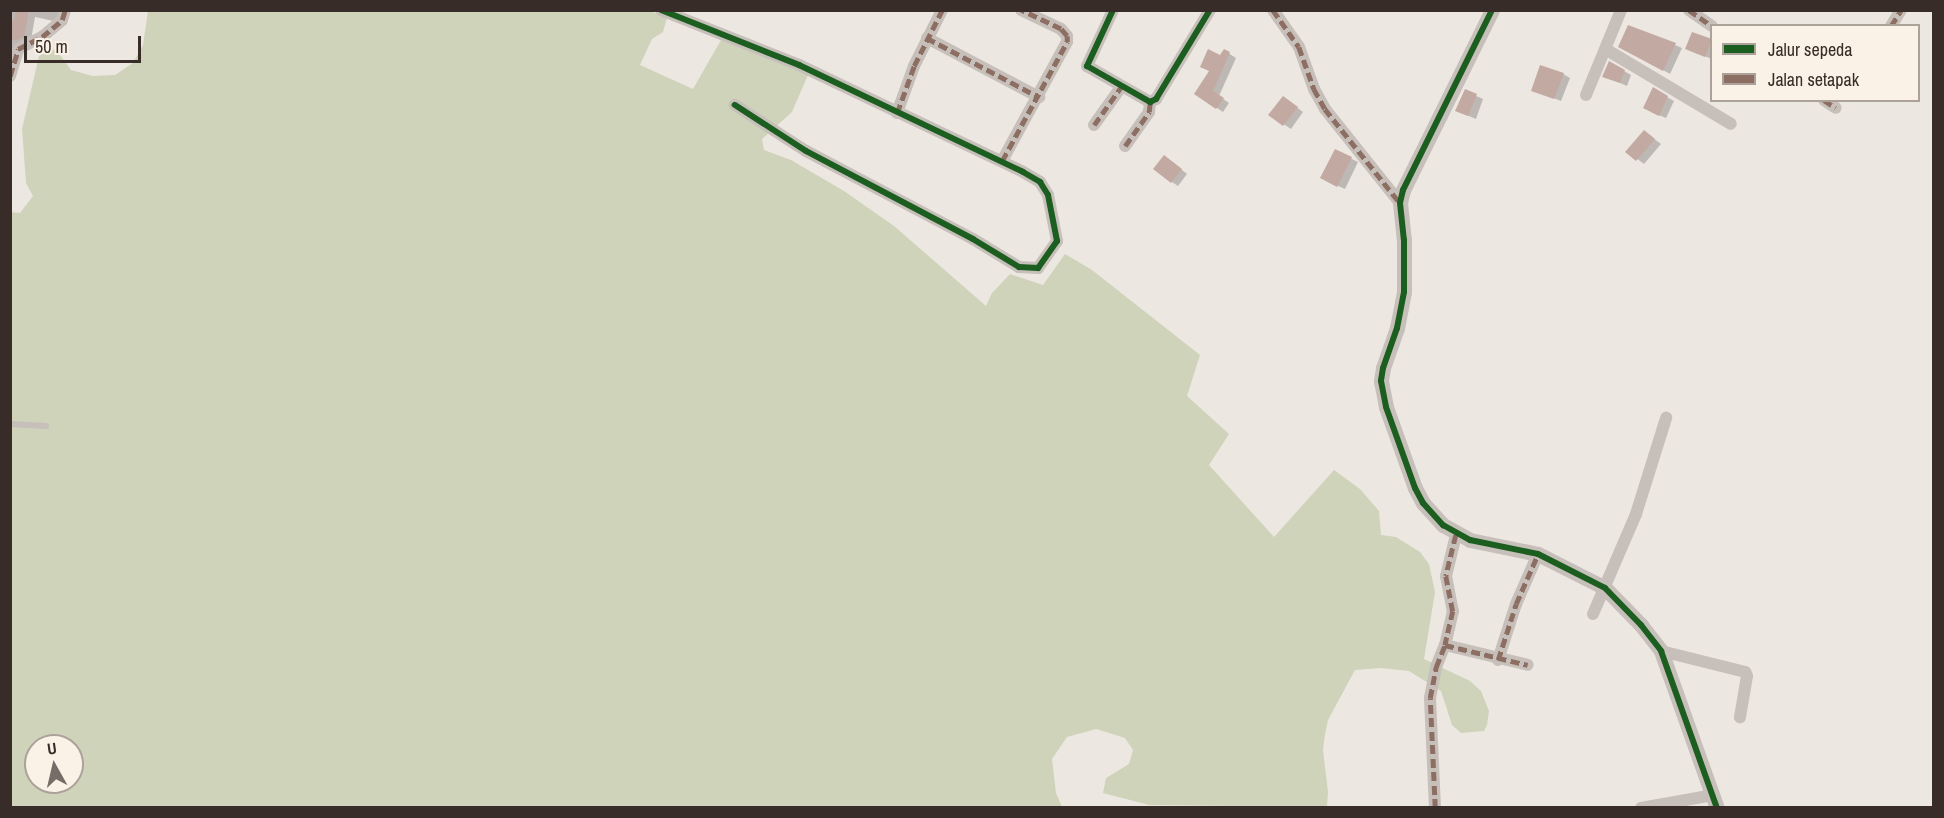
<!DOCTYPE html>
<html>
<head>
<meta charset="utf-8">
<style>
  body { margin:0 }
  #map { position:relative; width:1944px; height:818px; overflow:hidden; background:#ede7e1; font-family:"Archivo Narrow",sans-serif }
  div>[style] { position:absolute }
  .green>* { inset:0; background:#cfd3ba }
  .shadow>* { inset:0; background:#0003 }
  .building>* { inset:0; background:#c2a9a1 }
  .service>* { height:6px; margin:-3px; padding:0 3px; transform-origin:3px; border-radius:3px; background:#c7bfb9 }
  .minor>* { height:12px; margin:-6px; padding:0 6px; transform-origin:6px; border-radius:6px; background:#c7bfb9 }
  .tertiary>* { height:15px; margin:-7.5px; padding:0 7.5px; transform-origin:7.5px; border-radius:7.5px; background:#c7bfb9 }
  .quiet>* { height:4.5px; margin-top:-2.25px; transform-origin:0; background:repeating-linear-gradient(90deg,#8d6e63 0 9px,transparent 0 13.5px) }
  .cycleway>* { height:6px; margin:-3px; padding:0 3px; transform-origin:3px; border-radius:3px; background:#1b5e20 }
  span { translate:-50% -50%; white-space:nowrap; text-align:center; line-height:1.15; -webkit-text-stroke:5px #faf1e7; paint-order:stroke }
  .frame { position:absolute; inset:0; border:12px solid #372c27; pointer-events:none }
  .legend { position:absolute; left:1710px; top:24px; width:210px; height:78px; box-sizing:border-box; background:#faf1e7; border:2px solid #aca29a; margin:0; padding:8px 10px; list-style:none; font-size:18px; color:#372c27 }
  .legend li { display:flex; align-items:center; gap:12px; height:30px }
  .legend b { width:30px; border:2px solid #aca29a }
  .north { position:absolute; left:24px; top:734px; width:60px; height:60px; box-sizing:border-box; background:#faf1e7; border:2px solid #aca29a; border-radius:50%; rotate:352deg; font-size:16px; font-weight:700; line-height:24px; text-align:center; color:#372c27 }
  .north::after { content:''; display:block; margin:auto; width:21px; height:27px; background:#776d68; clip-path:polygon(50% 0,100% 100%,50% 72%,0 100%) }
  .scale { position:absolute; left:24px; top:36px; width:117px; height:27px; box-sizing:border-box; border:3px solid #372c27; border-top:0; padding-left:8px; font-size:18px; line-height:21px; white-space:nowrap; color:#372c27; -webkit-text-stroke:4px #faf1e7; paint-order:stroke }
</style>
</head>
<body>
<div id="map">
  <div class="green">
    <i style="clip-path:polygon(evenodd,148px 11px,650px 11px,667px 18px,663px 32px,652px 39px,640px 65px,693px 89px,721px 40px,808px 75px,792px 112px,762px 139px,764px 150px,791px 160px,844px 191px,894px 226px,986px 306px,992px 293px,1010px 274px,1043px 285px,1065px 254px,1092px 270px,1200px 355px,1187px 396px,1229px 434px,1209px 465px,1274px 537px,1334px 470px,1360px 489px,1379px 511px,1381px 535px,1396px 537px,1420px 552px,1429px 564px,1435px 592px,1424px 659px,1470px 681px,1481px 691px,1489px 711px,1487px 725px,1484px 731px,1461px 733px,1452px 725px,1441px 691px,1409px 671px,1380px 668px,1355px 670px,1328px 720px,1325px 734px,1323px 750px,1328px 792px,1327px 807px,1149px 805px,1103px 793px,1106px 778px,1129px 764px,1133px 750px,1125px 738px,1096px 729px,1067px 737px,1052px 759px,1056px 793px,1062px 807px,11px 808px,10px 212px,20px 213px,33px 196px,26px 183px,22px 129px,39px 56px,52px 49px,58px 52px,71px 70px,93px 76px,115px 75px,133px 63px,143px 45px,148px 11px,36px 746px,72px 746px,72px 782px,36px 782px,36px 746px)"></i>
  </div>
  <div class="shadow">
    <i style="clip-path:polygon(10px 10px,66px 10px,58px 22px,35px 17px,31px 40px,10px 72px)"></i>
    <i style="clip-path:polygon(1693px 33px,1712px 41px,1712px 59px,1693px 52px)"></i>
    <i style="clip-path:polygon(1675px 45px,1682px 48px,1670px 74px,1620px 46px)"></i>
    <i style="clip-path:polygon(1225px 51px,1236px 58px,1219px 96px,1229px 103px,1223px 112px,1196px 94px)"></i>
    <i style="clip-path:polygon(1610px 63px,1631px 75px,1627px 86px,1604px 76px)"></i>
    <i style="clip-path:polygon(1563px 74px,1570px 78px,1561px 101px,1533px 90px)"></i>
    <i style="clip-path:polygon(1653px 89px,1674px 101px,1666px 118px,1651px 112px)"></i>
    <i style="clip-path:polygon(1465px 91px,1483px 99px,1476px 119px,1457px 111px)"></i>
    <i style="clip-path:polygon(1290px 102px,1303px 112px,1291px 129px,1270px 115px)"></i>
    <i style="clip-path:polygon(1645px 132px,1661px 144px,1644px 164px,1627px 151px)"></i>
    <i style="clip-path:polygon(1336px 151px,1358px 162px,1345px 189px,1329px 182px)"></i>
    <i style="clip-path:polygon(1171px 161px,1187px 174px,1178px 186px,1172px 182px)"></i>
  </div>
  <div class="building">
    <i style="clip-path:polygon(16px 10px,29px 10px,24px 37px,17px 40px,10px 39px,10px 20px,14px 21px)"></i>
    <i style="clip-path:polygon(1628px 25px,1676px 43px,1663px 71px,1618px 47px)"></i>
    <i style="clip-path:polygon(1692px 32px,1712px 39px,1705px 57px,1685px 49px)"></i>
    <i style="clip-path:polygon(1208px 49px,1220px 55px,1224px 49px,1230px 52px,1213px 91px,1224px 98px,1216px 109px,1194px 94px,1209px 71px,1200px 67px)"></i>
    <i style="clip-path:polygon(1609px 61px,1625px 70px,1620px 83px,1602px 77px)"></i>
    <i style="clip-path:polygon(1540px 65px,1564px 73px,1554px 99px,1531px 91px)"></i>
    <i style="clip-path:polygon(1653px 87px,1668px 96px,1659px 116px,1643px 108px)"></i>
    <i style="clip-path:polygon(1465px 89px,1477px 94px,1468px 116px,1455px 111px)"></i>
    <i style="clip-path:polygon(1283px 96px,1298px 107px,1283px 126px,1268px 115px)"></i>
    <i style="clip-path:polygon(1644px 130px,1655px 139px,1636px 161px,1625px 152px)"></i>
    <i style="clip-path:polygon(1335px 149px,1352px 157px,1337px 187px,1320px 178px)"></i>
    <i style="clip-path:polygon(1164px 155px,1182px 169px,1171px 183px,1153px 169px)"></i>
  </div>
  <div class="service">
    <i style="left:10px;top:424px;width:36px;rotate:3deg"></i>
  </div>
  <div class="minor">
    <i style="left:661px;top:10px;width:149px;rotate:21.7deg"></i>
    <i style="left:799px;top:65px;width:248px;rotate:25.5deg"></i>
    <i style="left:1023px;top:172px;width:20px;rotate:30deg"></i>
    <i style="left:1040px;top:182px;width:15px;rotate:58deg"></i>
    <i style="left:1048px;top:195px;width:47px;rotate:78.9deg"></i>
    <i style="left:1057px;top:241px;width:33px;rotate:125deg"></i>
    <i style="left:1038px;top:268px;width:19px;rotate:-177deg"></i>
    <i style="left:1019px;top:267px;width:54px;rotate:-148.7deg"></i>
    <i style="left:973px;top:239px;width:189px;rotate:-152.2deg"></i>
    <i style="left:806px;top:151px;width:85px;rotate:-147.1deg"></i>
    <i style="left:1113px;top:10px;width:62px;rotate:114.9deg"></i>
    <i style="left:1087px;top:66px;width:73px;rotate:29.7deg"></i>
    <i style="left:1150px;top:102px;width:7px;rotate:-27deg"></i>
    <i style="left:1156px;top:99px;width:104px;rotate:-58.8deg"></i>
    <i style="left:1273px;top:10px;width:45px;rotate:54.9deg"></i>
    <i style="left:1299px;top:47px;width:45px;rotate:70.3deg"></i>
    <i style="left:1314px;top:89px;width:23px;rotate:61deg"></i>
    <i style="left:1325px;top:109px;width:120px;rotate:51.4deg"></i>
    <i style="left:1689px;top:10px;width:28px;rotate:35deg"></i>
    <i style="left:1891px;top:26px;width:19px;rotate:-58deg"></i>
    <i style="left:927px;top:38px;width:127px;rotate:27.8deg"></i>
    <i style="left:18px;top:49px;width:27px;rotate:-27deg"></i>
    <i style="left:42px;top:37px;width:26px;rotate:-40deg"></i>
    <i style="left:62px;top:20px;width:10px;rotate:-73deg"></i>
    <i style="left:1607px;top:50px;width:144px;rotate:30.8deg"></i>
    <i style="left:10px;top:76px;width:28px;rotate:-73deg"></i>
    <i style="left:1586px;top:95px;width:92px;rotate:-67.6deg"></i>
    <i style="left:1824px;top:100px;width:14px;rotate:34deg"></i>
    <i style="left:897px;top:113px;width:50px;rotate:-70.1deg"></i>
    <i style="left:914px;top:66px;width:63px;rotate:-63.4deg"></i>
    <i style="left:1094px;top:125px;width:47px;rotate:-54.6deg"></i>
    <i style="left:1125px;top:146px;width:42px;rotate:-54.8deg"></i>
    <i style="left:1149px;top:112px;width:10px;rotate:-84deg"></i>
    <i style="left:1002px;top:161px;width:136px;rotate:-61.4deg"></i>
    <i style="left:1067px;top:42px;width:6px;rotate:-90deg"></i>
    <i style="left:1067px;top:36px;width:9px;rotate:-131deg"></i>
    <i style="left:1061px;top:29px;width:44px;rotate:-154.6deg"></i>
    <i style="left:1456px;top:535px;width:42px;rotate:103.7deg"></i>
    <i style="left:1446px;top:576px;width:36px;rotate:79deg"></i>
    <i style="left:1453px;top:611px;width:35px;rotate:103deg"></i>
    <i style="left:1445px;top:645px;width:85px;rotate:13.5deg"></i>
    <i style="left:1593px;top:614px;width:109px;rotate:-66.7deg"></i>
    <i style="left:1636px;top:514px;width:101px;rotate:-72.6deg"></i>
    <i style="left:1661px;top:651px;width:87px;rotate:14deg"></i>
    <i style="left:1745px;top:672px;width:4px;rotate:63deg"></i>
    <i style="left:1747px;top:676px;width:42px;rotate:99.7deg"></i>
    <i style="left:1498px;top:660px;width:59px;rotate:-72.2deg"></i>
    <i style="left:1516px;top:604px;width:55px;rotate:-66.3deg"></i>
    <i style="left:1435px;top:808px;width:110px;rotate:-92.6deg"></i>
    <i style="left:1430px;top:698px;width:32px;rotate:-79deg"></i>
    <i style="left:1436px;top:667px;width:24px;rotate:-68deg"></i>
    <i style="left:1641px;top:808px;width:73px;rotate:-10.2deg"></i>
  </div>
  <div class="tertiary">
    <i style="left:1492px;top:10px;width:201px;rotate:116.3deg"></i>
    <i style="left:1403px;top:190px;width:13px;rotate:103deg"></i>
    <i style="left:1400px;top:203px;width:37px;rotate:84deg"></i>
    <i style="left:1404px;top:240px;width:52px;rotate:90deg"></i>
    <i style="left:1404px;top:292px;width:37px;rotate:101deg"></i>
    <i style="left:1397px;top:328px;width:42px;rotate:109.3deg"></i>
    <i style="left:1383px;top:368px;width:13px;rotate:99deg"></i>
    <i style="left:1381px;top:381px;width:26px;rotate:79deg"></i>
    <i style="left:1386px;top:407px;width:86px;rotate:70.3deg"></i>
    <i style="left:1415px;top:488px;width:17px;rotate:62deg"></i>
    <i style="left:1423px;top:503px;width:30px;rotate:48deg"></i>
    <i style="left:1443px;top:525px;width:31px;rotate:29deg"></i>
    <i style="left:1470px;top:540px;width:69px;rotate:11.6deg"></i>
    <i style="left:1538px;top:554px;width:75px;rotate:26.9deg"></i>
    <i style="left:1605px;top:588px;width:52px;rotate:45.8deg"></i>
    <i style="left:1641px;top:625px;width:33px;rotate:52deg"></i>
    <i style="left:1661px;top:651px;width:167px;rotate:70.4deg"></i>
  </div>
  <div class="quiet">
    <i style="left:1273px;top:10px;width:45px;rotate:54.9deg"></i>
    <i style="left:1299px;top:47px;width:45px;rotate:70.3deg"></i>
    <i style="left:1314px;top:89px;width:23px;rotate:61deg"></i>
    <i style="left:1325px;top:109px;width:120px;rotate:51.4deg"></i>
    <i style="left:1689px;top:10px;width:28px;rotate:35deg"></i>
    <i style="left:1891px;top:26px;width:19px;rotate:-58deg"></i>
    <i style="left:927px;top:38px;width:127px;rotate:27.8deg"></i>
    <i style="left:18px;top:49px;width:27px;rotate:-27deg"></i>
    <i style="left:42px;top:37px;width:26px;rotate:-40deg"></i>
    <i style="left:62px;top:20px;width:10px;rotate:-73deg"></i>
    <i style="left:10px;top:76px;width:28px;rotate:-73deg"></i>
    <i style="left:1824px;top:100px;width:14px;rotate:34deg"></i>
    <i style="left:897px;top:113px;width:50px;rotate:-70.1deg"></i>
    <i style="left:914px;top:66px;width:63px;rotate:-63.4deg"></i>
    <i style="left:1094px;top:125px;width:47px;rotate:-54.6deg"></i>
    <i style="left:1125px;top:146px;width:42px;rotate:-54.8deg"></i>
    <i style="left:1149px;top:112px;width:10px;rotate:-84deg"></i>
    <i style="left:1002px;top:161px;width:136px;rotate:-61.4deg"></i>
    <i style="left:1067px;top:42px;width:6px;rotate:-90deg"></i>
    <i style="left:1067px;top:36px;width:9px;rotate:-131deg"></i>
    <i style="left:1061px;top:29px;width:44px;rotate:-154.6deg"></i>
    <i style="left:1456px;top:535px;width:42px;rotate:103.7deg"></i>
    <i style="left:1446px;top:576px;width:36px;rotate:79deg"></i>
    <i style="left:1453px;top:611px;width:35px;rotate:103deg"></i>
    <i style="left:1445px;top:645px;width:85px;rotate:13.5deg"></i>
    <i style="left:1498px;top:660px;width:59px;rotate:-72.2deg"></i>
    <i style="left:1516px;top:604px;width:55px;rotate:-66.3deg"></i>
    <i style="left:1435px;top:808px;width:110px;rotate:-92.6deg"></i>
    <i style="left:1430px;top:698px;width:32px;rotate:-79deg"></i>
    <i style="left:1436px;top:667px;width:24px;rotate:-68deg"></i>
  </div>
  <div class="cycleway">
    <i style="left:661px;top:10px;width:149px;rotate:21.7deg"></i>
    <i style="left:799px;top:65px;width:248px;rotate:25.5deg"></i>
    <i style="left:1023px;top:172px;width:20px;rotate:30deg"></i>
    <i style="left:1040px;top:182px;width:15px;rotate:58deg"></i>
    <i style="left:1048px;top:195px;width:47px;rotate:78.9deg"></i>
    <i style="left:1057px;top:241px;width:33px;rotate:125deg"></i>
    <i style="left:1038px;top:268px;width:19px;rotate:-177deg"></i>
    <i style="left:1019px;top:267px;width:54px;rotate:-148.7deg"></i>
    <i style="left:973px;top:239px;width:189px;rotate:-152.2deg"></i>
    <i style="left:806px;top:151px;width:85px;rotate:-147.1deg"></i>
    <i style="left:1113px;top:10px;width:62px;rotate:114.9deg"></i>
    <i style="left:1087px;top:66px;width:73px;rotate:29.7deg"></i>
    <i style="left:1150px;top:102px;width:7px;rotate:-27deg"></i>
    <i style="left:1156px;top:99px;width:104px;rotate:-58.8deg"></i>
    <i style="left:1492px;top:10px;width:201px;rotate:116.3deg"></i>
    <i style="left:1403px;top:190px;width:13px;rotate:103deg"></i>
    <i style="left:1400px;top:203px;width:37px;rotate:84deg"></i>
    <i style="left:1404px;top:240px;width:52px;rotate:90deg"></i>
    <i style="left:1404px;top:292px;width:37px;rotate:101deg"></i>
    <i style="left:1397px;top:328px;width:42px;rotate:109.3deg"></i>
    <i style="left:1383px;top:368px;width:13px;rotate:99deg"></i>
    <i style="left:1381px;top:381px;width:26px;rotate:79deg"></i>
    <i style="left:1386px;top:407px;width:86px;rotate:70.3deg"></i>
    <i style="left:1415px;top:488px;width:17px;rotate:62deg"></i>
    <i style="left:1423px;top:503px;width:30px;rotate:48deg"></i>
    <i style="left:1443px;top:525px;width:31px;rotate:29deg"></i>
    <i style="left:1470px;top:540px;width:69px;rotate:11.6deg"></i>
    <i style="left:1538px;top:554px;width:75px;rotate:26.9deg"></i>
    <i style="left:1605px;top:588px;width:52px;rotate:45.8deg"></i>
    <i style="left:1641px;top:625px;width:33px;rotate:52deg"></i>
    <i style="left:1661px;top:651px;width:167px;rotate:70.4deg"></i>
  </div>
  <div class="frame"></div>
  <ul class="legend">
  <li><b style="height:8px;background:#1b5e20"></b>Jalur sepeda</li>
  <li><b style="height:8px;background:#8d6e63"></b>Jalan setapak</li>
  </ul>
  <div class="north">U</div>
  <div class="scale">50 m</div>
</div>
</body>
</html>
